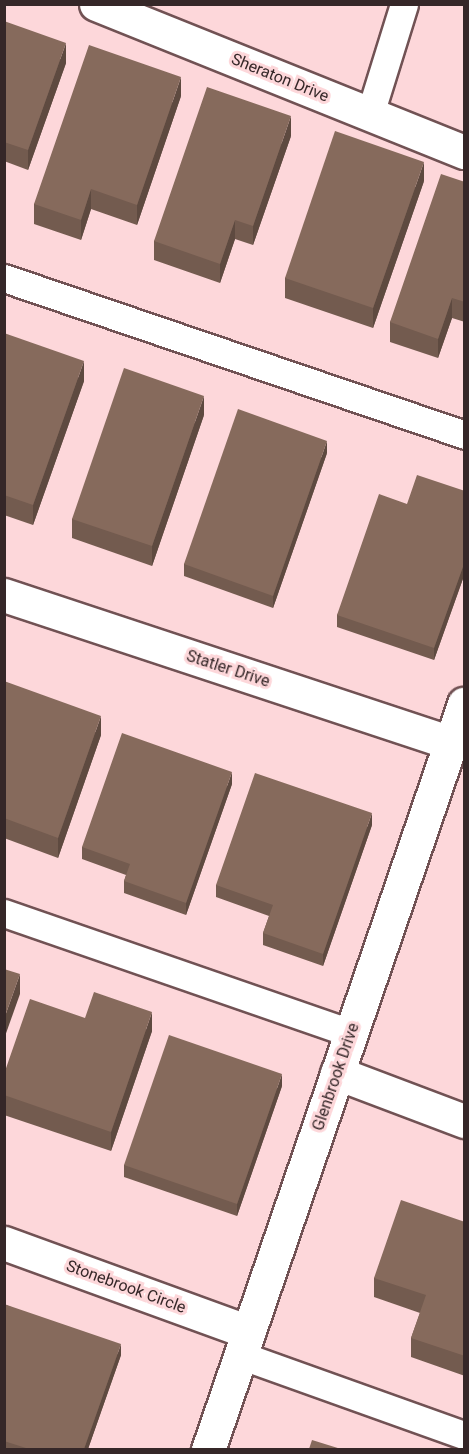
<!DOCTYPE html>
<html>
<head>
<meta charset="utf-8">
<style>
  body { margin:0 }
  #map { position:relative; width:469px; height:1454px; overflow:hidden; background:#fdd7da; font-family:Roboto,sans-serif }
  div>[style] { position:absolute }
  .roads { filter:drop-shadow(2px 0 #715254) drop-shadow(-2px 0 #715254) drop-shadow(0 2px #715254) drop-shadow(0 -2px #715254) }
  .lane>* { height:27px; margin:-13.5px; padding:0 13.5px; transform-origin:13.5px; border-radius:13.5px; background:#fff }
  .street>* { height:33px; margin:-16.5px; padding:0 16.5px; transform-origin:16.5px; border-radius:16.5px; background:#fff }
  .wall>* { inset:0; background:#735b4f }
  .shaded-wall>* { inset:0; background:#5e4a40 }
  .building>* { inset:0; background:#866a5c }
  span { translate:-50% -50%; white-space:nowrap; text-align:center; line-height:1.15; -webkit-text-stroke:6px #fdd7da; paint-order:stroke }
  .street-label { font-size:16px; color:#352728 }
  .frame { position:absolute; inset:0; border:6px solid #352728; pointer-events:none }
</style>
</head>
<body>
<div id="map">
  <div class="roads">
    <div class="lane">
      <i style="left:370px;top:114px;width:115px;rotate:-72.8deg"></i>
      <i style="left:4px;top:278px;width:486px;rotate:18.8deg"></i>
      <i style="left:4px;top:913px;width:367px;rotate:19.1deg"></i>
      <i style="left:240px;top:1355px;width:238px;rotate:19.7deg"></i>
    </div>
    <div class="street">
      <i style="left:96px;top:4px;width:397px;rotate:21.9deg"></i>
      <i style="left:4px;top:595px;width:471px;rotate:18.3deg"></i>
      <i style="left:337px;top:1073px;width:136px;rotate:20.7deg"></i>
      <i style="left:4px;top:1243px;width:260px;rotate:20deg"></i>
      <i style="left:208px;top:1450px;width:789px;rotate:-71.06deg"></i>
    </div>
  </div>
  <div class="wall">
    <i style="clip-path:polygon(4px 21px,66px 63px,28px 170px,4px 161px)"></i>
    <i style="clip-path:polygon(181px 96px,137px 225px,91px 209px,81px 240px,34px 224px,34px 204px)"></i>
    <i style="clip-path:polygon(291px 136px,253px 245px,235px 239px,220px 283px,154px 260px,154px 241px)"></i>
    <i style="clip-path:polygon(424px 181px,373px 328px,285px 298px,285px 278px)"></i>
    <i style="clip-path:polygon(465px 182px,465px 322px,452px 318px,438px 358px,390px 342px,390px 322px)"></i>
    <i style="clip-path:polygon(4px 333px,84px 381px,33px 525px,4px 515px)"></i>
    <i style="clip-path:polygon(204px 415px,152px 566px,72px 538px,72px 519px)"></i>
    <i style="clip-path:polygon(327px 453px,273px 608px,184px 576px,184px 564px)"></i>
    <i style="clip-path:polygon(465px 491px,465px 573px,434px 660px,337px 627px,337px 615px,407px 504px)"></i>
    <i style="clip-path:polygon(4px 681px,101px 735px,58px 858px,4px 838px)"></i>
    <i style="clip-path:polygon(232px 784px,186px 915px,124px 893px,124px 881px,126px 875px,82px 859px,82px 847px)"></i>
    <i style="clip-path:polygon(372px 825px,323px 966px,263px 945px,263px 933px,269px 916px,216px 897px,216px 885px)"></i>
    <i style="clip-path:polygon(85px 1018px,152px 1031px,111px 1151px,4px 1115px,4px 1074px)"></i>
    <i style="clip-path:polygon(282px 1086px,237px 1216px,124px 1177px,124px 1165px)"></i>
    <i style="clip-path:polygon(465px 1222px,465px 1376px,411px 1357px,411px 1338px,420px 1313px,374px 1297px,374px 1278px)"></i>
    <i style="clip-path:polygon(4px 1304px,121px 1355px,88px 1449px,4px 1449px)"></i>
  </div>
  <div class="shaded-wall">
    <i style="clip-path:polygon(66px 43px,66px 63px,28px 170px,28px 150px)"></i>
    <i style="clip-path:polygon(181px 77px,181px 96px,137px 225px,137px 205px)"></i>
    <i style="clip-path:polygon(291px 116px,291px 136px,253px 245px,253px 226px)"></i>
    <i style="clip-path:polygon(424px 162px,424px 181px,373px 328px,373px 308px)"></i>
    <i style="clip-path:polygon(91px 189px,91px 209px,81px 240px,81px 220px)"></i>
    <i style="clip-path:polygon(235px 220px,235px 239px,220px 283px,220px 264px)"></i>
    <i style="clip-path:polygon(452px 298px,452px 318px,438px 358px,438px 339px)"></i>
    <i style="clip-path:polygon(84px 361px,84px 381px,33px 525px,33px 505px)"></i>
    <i style="clip-path:polygon(204px 396px,204px 415px,152px 566px,152px 546px)"></i>
    <i style="clip-path:polygon(327px 441px,327px 453px,273px 608px,273px 596px)"></i>
    <i style="clip-path:polygon(465px 561px,465px 573px,434px 660px,434px 648px)"></i>
    <i style="clip-path:polygon(101px 716px,101px 735px,58px 858px,58px 838px)"></i>
    <i style="clip-path:polygon(232px 772px,232px 784px,186px 915px,186px 903px)"></i>
    <i style="clip-path:polygon(372px 813px,372px 825px,323px 966px,323px 954px)"></i>
    <i style="clip-path:polygon(20px 974px,20px 994px,4px 1039px,4px 1019px)"></i>
    <i style="clip-path:polygon(152px 1012px,152px 1031px,111px 1151px,111px 1132px)"></i>
    <i style="clip-path:polygon(282px 1074px,282px 1086px,237px 1216px,237px 1204px)"></i>
    <i style="clip-path:polygon(121px 1344px,121px 1355px,88px 1449px,84px 1449px)"></i>
  </div>
  <div class="building">
    <i style="clip-path:polygon(4px 21px,66px 43px,28px 150px,4px 142px)"></i>
    <i style="clip-path:polygon(89px 45px,181px 77px,137px 205px,91px 189px,81px 220px,34px 204px)"></i>
    <i style="clip-path:polygon(207px 87px,291px 116px,253px 226px,235px 220px,220px 264px,154px 241px)"></i>
    <i style="clip-path:polygon(335px 131px,424px 162px,373px 308px,285px 278px)"></i>
    <i style="clip-path:polygon(441px 174px,465px 182px,465px 302px,452px 298px,438px 339px,390px 322px)"></i>
    <i style="clip-path:polygon(4px 333px,84px 361px,33px 505px,4px 495px)"></i>
    <i style="clip-path:polygon(124px 368px,204px 396px,152px 546px,72px 519px)"></i>
    <i style="clip-path:polygon(238px 409px,327px 441px,273px 596px,184px 564px)"></i>
    <i style="clip-path:polygon(417px 475px,465px 491px,465px 561px,434px 648px,337px 615px,379px 494px,407px 504px)"></i>
    <i style="clip-path:polygon(4px 681px,101px 716px,58px 838px,4px 818px)"></i>
    <i style="clip-path:polygon(122px 733px,232px 772px,186px 903px,124px 881px,130px 864px,82px 847px)"></i>
    <i style="clip-path:polygon(255px 773px,372px 813px,323px 954px,263px 933px,273px 905px,216px 885px)"></i>
    <i style="clip-path:polygon(4px 969px,20px 974px,4px 1019px)"></i>
    <i style="clip-path:polygon(94px 992px,152px 1012px,111px 1132px,4px 1095px,4px 1074px,30px 999px,85px 1018px)"></i>
    <i style="clip-path:polygon(169px 1035px,282px 1074px,237px 1204px,124px 1165px)"></i>
    <i style="clip-path:polygon(401px 1200px,465px 1222px,465px 1356px,411px 1338px,426px 1295px,374px 1278px)"></i>
    <i style="clip-path:polygon(4px 1304px,121px 1344px,84px 1449px,29px 1449px,4px 1441px)"></i>
    <i style="clip-path:polygon(312px 1440px,341px 1449px,309px 1449px)"></i>
  </div>
  <div class="street-label">
    <span style="left:280px;top:78px;rotate:22deg">Sheraton Drive</span>
    <span style="left:228px;top:669px;rotate:18deg">Statler Drive</span>
    <span style="left:336px;top:1077px;rotate:-71deg">Glenbrook Drive</span>
    <span style="left:126px;top:1287px;rotate:20deg">Stonebrook Circle</span>
  </div>
  <div class="frame"></div>
</div>
</body>
</html>
